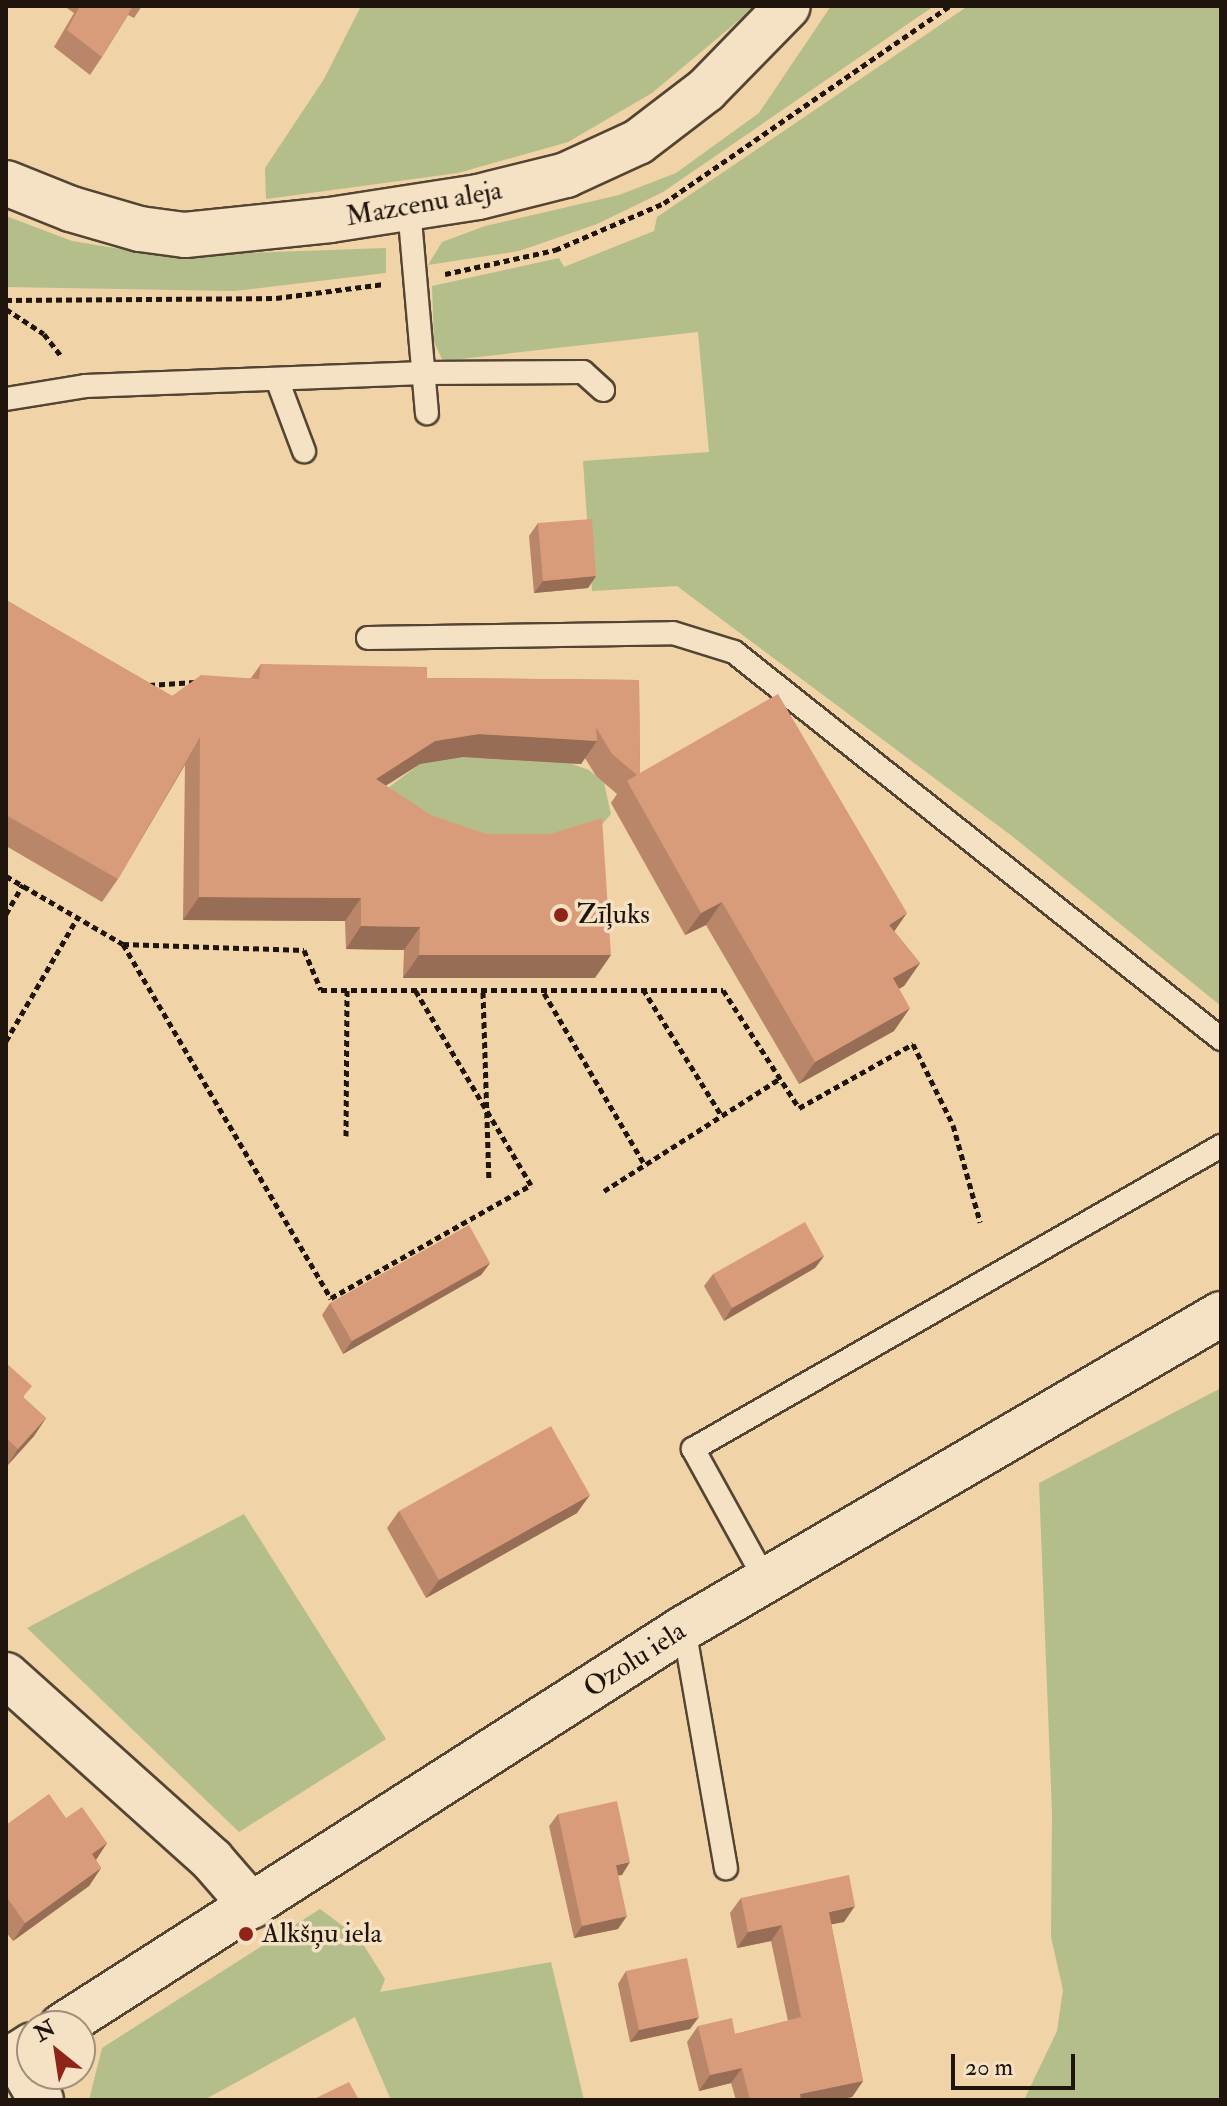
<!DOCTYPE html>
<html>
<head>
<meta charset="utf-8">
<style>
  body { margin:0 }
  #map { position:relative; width:1227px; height:2106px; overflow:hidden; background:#f0d3a6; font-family:"IM FELL Double Pica",serif }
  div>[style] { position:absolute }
  .green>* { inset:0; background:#b4be8a }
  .path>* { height:5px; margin-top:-2.5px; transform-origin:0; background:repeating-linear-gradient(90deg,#20150d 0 6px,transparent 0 10px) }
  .roads { filter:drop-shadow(2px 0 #544433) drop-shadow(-2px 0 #544433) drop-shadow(0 2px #544433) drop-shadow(0 -2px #544433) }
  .service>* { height:22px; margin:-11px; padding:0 11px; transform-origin:11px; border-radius:11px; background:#f5e2c5 }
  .minor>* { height:44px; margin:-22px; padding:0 22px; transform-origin:22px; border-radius:22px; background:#f5e2c5 }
  .secondary>* { height:44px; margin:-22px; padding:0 22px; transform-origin:22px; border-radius:22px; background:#f5e2c5 }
  .wall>* { inset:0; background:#ba8669 }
  .shaded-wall>* { inset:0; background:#976d55 }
  .building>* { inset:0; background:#d89c7a }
  .dots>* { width:22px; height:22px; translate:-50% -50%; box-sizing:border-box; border:4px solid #f5e2c5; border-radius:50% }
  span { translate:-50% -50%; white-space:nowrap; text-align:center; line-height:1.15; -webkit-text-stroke:7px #f5e2c5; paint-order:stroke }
  .street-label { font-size:28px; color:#20150d }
  .poi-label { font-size:28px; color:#20150d }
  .left { translate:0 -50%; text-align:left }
  .frame { position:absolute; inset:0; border:8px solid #20150d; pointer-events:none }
  .north { position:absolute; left:16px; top:2010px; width:80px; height:80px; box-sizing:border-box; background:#f5e2c5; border:2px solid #a0907b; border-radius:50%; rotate:330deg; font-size:22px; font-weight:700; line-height:32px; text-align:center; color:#20150d }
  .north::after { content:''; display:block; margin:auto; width:28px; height:36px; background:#8f2418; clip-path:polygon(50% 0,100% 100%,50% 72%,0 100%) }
  .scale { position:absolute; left:951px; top:2054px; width:124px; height:36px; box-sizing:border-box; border:4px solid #20150d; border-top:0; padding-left:10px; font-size:24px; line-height:28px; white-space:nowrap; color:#20150d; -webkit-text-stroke:6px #f5e2c5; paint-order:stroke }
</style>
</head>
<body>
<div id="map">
  <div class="green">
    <i style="clip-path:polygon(361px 6px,756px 6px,652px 93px,568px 142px,458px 173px,266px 199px,265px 168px,324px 79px)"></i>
    <i style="clip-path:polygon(831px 6px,934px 6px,663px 192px,597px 224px,519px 251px,428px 265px,442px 242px,485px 226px,619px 195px,676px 173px,759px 113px)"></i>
    <i style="clip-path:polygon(968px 6px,1221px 6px,1221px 1006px,1012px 836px,677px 586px,592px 591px,583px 461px,709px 452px,698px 332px,443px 361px,434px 342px,432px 286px,559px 258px,564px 267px,654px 231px,657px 217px)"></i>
    <i style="clip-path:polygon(6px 216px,72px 241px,163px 256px,386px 248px,386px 273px,234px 291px,6px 287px)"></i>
    <i style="clip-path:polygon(463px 757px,566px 762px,589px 770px,604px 783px,611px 814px,598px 829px,495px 859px,381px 793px,420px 764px)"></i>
    <i style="clip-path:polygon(1221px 1388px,1221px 2100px,1024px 2100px,1057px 2031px,1063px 1990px,1051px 1937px,1052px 1813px,1039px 1483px)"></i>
    <i style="clip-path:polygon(244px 1514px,386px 1739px,239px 1832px,27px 1628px)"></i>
    <i style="clip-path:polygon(320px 1909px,359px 1938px,385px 1979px,380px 1992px,551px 1962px,584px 2100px,391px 2100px,355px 2017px,204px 2100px,89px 2100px,102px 2048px)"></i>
  </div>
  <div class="path">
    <i style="left:445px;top:274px;width:113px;rotate:-12.3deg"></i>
    <i style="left:555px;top:250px;width:119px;rotate:-23.3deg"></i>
    <i style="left:664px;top:203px;width:347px;rotate:-34.6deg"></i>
    <i style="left:6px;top:300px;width:270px;rotate:-0.4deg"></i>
    <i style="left:276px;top:298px;width:109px;rotate:-7.4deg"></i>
    <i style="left:6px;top:309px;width:45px;rotate:33.3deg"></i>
    <i style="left:44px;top:334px;width:29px;rotate:52deg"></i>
    <i style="left:149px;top:685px;width:46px;rotate:-3.7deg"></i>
    <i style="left:6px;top:876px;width:135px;rotate:30.2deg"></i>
    <i style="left:123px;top:944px;width:181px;rotate:1.9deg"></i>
    <i style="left:304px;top:950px;width:43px;rotate:67deg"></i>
    <i style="left:321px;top:990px;width:402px"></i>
    <i style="left:723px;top:990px;width:140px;rotate:57.2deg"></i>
    <i style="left:799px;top:1108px;width:131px;rotate:-29.3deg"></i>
    <i style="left:913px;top:1044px;width:90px;rotate:63.7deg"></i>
    <i style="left:953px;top:1125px;width:101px;rotate:74.4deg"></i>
    <i style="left:6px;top:914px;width:34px;rotate:-60deg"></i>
    <i style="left:123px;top:944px;width:411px;rotate:59.6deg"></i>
    <i style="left:331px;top:1298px;width:230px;rotate:-29.5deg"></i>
    <i style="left:531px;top:1185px;width:226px;rotate:-120.7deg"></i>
    <i style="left:643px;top:989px;width:148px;rotate:58.2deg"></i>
    <i style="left:483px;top:992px;width:186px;rotate:88.2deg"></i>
    <i style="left:544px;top:993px;width:199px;rotate:59.6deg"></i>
    <i style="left:6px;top:1041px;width:143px;rotate:-59.9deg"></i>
    <i style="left:346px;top:1136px;width:146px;rotate:-89.6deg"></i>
    <i style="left:604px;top:1191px;width:210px;rotate:-32.6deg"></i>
  </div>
  <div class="roads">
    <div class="service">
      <i style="left:409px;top:208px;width:206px;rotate:85deg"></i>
      <i style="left:278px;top:382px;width:74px;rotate:69.4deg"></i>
      <i style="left:6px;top:399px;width:80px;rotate:-9.3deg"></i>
      <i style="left:85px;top:386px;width:339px;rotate:-2.2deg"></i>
      <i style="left:424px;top:373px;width:159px;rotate:-0.4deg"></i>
      <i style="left:583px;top:372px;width:27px;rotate:42deg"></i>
      <i style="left:368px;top:638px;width:305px;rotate:-0.9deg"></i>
      <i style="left:673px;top:633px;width:64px;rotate:17.3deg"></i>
      <i style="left:734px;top:652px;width:622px;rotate:38.47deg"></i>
      <i style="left:766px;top:1581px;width:151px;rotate:-118.9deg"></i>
      <i style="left:693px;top:1449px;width:609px;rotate:-29.85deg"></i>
      <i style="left:684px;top:1628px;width:244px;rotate:80.1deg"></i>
    </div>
    <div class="minor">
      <i style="left:6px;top:1675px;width:277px;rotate:41.9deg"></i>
      <i style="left:212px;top:1860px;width:61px;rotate:49deg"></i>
      <i style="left:15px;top:2055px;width:52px;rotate:60deg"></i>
    </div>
    <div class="secondary">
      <i style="left:6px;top:183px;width:70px;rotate:21.8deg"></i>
      <i style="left:71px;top:209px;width:72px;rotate:16.2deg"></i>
      <i style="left:140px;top:229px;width:45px;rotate:7.6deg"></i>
      <i style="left:185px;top:235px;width:146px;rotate:-5.9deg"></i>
      <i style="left:330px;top:220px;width:150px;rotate:-8.8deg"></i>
      <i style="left:478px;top:197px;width:91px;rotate:-14deg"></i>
      <i style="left:566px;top:175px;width:79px;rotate:-24.6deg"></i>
      <i style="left:638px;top:142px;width:86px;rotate:-37.4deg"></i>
      <i style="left:706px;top:90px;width:117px;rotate:-45.7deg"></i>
      <i style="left:62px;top:2026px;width:738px;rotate:-32.61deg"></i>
      <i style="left:684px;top:1628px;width:622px;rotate:-30.32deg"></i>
      <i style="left:6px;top:2062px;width:31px;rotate:-33deg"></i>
    </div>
  </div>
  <div class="wall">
    <i style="clip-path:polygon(64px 6px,142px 6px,134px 18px,128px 15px,102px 57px,90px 75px,54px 47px,74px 13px)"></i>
    <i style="clip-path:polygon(538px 523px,596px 576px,588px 588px,534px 593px,529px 536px)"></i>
    <i style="clip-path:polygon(6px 600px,172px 696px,251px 678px,261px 664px,427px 678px,639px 680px,640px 773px,894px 931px,920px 963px,904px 986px,899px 989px,894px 1031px,799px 1084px,706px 925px,685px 935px,611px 803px,617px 794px,596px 776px,585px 758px,581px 764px,463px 757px,420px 764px,385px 786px,595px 978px,403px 978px,404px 950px,346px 949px,345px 921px,183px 920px,185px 765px,118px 879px,102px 902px,6px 846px)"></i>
    <i style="clip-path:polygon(824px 1256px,815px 1268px,724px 1321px,704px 1286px,713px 1274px)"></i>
    <i style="clip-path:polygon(490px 1263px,481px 1275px,343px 1354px,322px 1315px,330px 1303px)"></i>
    <i style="clip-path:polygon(6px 1363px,24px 1398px,46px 1418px,34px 1436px,6px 1467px)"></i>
    <i style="clip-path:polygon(399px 1511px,577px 1513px,426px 1598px,387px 1528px)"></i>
    <i style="clip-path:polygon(558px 1814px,622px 1875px,618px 1875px,618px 1929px,574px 1938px,549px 1826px)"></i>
    <i style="clip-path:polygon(66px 1818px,107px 1843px,96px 1860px,101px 1868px,89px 1886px,13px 1941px,6px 1932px,6px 1825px)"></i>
    <i style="clip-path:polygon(741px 1898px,844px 1922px,831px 1924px,863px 2081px,852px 2097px,836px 2100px,736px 2100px,731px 2083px,699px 2091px,687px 2042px,698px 2026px,735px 2034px,788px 2021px,771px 1941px,737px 1948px,730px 1913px)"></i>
    <i style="clip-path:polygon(626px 1971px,690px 2029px,630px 2042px,618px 1984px)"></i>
  </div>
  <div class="shaded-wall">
    <i style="clip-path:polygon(596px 576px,588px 588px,534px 593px,543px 581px)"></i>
    <i style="clip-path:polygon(479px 734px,597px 741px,581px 764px,463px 757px,420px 764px,360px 802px,376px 779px,435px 741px)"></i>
    <i style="clip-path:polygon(199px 897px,361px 898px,345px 921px,183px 920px)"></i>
    <i style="clip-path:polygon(722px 902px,706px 925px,685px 935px,701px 913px)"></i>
    <i style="clip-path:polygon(907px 913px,891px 936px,889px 925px)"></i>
    <i style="clip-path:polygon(361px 926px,420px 927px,404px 950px,346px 949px)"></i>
    <i style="clip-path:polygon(419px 955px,611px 955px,595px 978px,403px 978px)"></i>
    <i style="clip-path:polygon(920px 963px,904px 986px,877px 1000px,893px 978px)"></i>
    <i style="clip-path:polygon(910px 1008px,894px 1031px,799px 1084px,815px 1062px)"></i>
    <i style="clip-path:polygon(824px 1256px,815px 1268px,724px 1321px,732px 1308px)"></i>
    <i style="clip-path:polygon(490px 1263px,481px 1275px,343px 1354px,352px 1341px)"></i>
    <i style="clip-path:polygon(46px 1418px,34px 1436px,6px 1467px,18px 1449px)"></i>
    <i style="clip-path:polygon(590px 1495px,577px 1513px,426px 1598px,439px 1580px)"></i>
    <i style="clip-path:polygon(107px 1843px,95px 1861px,92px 1854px)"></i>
    <i style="clip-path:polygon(630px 1862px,622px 1875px,607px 1877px,616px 1865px)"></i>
    <i style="clip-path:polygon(101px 1868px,89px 1886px,13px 1941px,25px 1923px)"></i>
    <i style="clip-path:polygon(855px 1906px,844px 1922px,818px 1927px,829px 1912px)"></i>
    <i style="clip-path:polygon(627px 1916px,618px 1929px,574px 1938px,582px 1926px)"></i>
    <i style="clip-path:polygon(782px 1925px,771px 1941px,737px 1948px,748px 1932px)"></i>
    <i style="clip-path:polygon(699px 2017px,690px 2029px,630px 2042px,639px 2030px)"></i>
    <i style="clip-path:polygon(742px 2068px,731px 2083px,699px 2091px,710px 2075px)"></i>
    <i style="clip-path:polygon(863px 2081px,852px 2097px,836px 2100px,796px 2100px,800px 2094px)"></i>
  </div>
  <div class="building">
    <i style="clip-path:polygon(80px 6px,133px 6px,102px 57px,67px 30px)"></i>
    <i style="clip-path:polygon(592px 519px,596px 576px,543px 581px,538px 523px)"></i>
    <i style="clip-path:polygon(6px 600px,172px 696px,201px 675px,259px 679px,261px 664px,427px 667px,427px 678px,639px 680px,640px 773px,778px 694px,907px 913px,889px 925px,920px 963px,893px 978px,910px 1008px,815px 1062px,722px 902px,701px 913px,627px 781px,637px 775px,612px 754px,596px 727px,597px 741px,479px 734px,435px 741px,376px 779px,431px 815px,486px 834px,550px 834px,602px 818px,611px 955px,419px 955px,420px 927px,361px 926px,361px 898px,199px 897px,200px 737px,118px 879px,6px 815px)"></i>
    <i style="clip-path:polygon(805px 1222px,824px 1256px,732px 1308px,713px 1274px)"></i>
    <i style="clip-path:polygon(469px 1225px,490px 1263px,352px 1341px,330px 1303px)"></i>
    <i style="clip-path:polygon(6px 1363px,32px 1386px,23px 1397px,46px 1418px,18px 1449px,6px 1438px)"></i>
    <i style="clip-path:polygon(551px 1426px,590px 1495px,439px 1580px,399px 1511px)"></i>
    <i style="clip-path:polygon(49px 1794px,66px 1818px,82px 1807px,107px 1843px,92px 1854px,101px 1868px,25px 1923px,6px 1896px,6px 1825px)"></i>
    <i style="clip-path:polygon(617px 1801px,630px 1862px,616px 1865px,627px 1916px,582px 1926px,558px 1814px)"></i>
    <i style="clip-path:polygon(849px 1875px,855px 1906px,829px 1912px,863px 2081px,800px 2094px,801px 2100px,750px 2100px,742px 2068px,710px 2075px,698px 2026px,732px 2018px,735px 2034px,801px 2017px,782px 1925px,748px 1932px,741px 1898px)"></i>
    <i style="clip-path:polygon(687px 1958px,699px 2017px,639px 2030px,626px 1971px)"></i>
    <i style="clip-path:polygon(349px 2082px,359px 2100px,314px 2099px)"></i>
  </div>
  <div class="dots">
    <i style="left:561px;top:915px;background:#8f2418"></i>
    <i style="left:246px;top:1934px;background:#8f2418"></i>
  </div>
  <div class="street-label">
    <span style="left:424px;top:204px;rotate:-10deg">Mazcenu aleja</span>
    <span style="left:635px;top:1660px;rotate:-33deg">Ozolu iela</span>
  </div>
  <div class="poi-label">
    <span class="left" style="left:577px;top:915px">Zīļuks</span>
    <span class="left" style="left:262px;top:1934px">Alkšņu iela</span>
  </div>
  <div class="frame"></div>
  <div class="north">N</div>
  <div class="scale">20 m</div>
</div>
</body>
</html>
